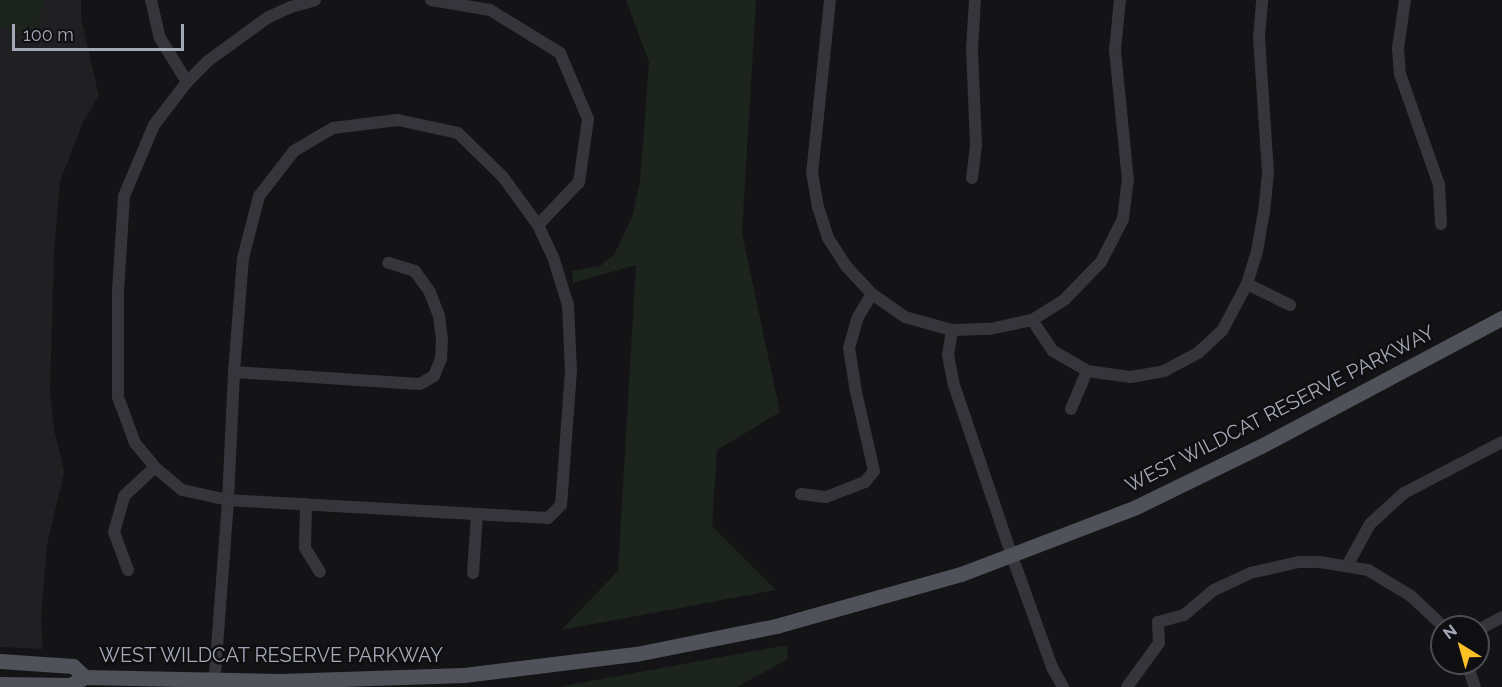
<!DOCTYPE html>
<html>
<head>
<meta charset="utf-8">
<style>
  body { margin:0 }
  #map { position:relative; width:1502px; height:687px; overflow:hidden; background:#141416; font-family:Raleway,sans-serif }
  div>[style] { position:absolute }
  .built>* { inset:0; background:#202023 }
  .green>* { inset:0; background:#1c241d }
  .minor>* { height:12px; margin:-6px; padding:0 6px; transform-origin:6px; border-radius:6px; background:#35353b }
  .major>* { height:15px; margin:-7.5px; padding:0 7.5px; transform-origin:7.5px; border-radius:7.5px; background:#50525a }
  span { translate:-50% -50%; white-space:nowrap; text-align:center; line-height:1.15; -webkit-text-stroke:5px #0f0f11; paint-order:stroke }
  .street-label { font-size:20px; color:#a5a9b7 }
  .north { position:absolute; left:1430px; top:615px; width:60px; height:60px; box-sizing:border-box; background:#0f0f11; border:2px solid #4b4d53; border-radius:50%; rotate:323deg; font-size:16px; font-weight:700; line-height:24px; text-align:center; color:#a5a9b7 }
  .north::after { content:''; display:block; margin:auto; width:21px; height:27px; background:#fbc026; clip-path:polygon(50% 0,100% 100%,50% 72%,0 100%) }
  .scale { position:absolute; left:12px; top:24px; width:172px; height:27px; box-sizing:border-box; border:3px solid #a5a9b7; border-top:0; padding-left:8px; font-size:18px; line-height:21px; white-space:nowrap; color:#a5a9b7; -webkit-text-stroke:4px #0f0f11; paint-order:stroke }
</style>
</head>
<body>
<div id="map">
  <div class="built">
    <i style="clip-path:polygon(0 0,81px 0,81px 18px,99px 96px,83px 122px,60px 182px,54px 252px,50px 393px,54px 429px,64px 472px,47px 545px,41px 618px,43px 649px,0 647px)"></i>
  </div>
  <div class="green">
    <i style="clip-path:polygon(0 0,45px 0,39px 26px,21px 36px,0 26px)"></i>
    <i style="clip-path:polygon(626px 0,756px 0,742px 233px,780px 412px,717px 450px,712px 526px,776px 590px,561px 630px,618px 571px,636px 265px,573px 283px,572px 271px,600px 266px,614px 255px,632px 217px,640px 182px,649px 62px)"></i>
    <i style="clip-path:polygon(787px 645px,788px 659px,737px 687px,558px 687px)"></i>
  </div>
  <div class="minor">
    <i style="left:151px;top:0;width:39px;rotate:77deg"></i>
    <i style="left:160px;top:38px;width:52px;rotate:58.5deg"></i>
    <i style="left:431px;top:0;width:60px;rotate:9.6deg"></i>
    <i style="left:490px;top:10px;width:82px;rotate:31.6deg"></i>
    <i style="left:560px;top:53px;width:72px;rotate:67deg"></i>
    <i style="left:588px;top:119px;width:64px;rotate:98.1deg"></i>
    <i style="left:579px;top:182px;width:59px;rotate:133.6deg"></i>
    <i style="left:830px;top:0;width:174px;rotate:95.9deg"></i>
    <i style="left:812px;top:173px;width:35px;rotate:80deg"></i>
    <i style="left:818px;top:207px;width:33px;rotate:72deg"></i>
    <i style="left:828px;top:238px;width:33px;rotate:57deg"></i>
    <i style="left:846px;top:266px;width:38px;rotate:47deg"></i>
    <i style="left:872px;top:294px;width:40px;rotate:34.9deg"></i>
    <i style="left:905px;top:317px;width:49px;rotate:15.5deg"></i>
    <i style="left:952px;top:330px;width:38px;rotate:-2deg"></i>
    <i style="left:990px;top:329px;width:43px;rotate:-12.1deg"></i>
    <i style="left:1032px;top:320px;width:39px;rotate:-32deg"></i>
    <i style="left:1065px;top:299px;width:52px;rotate:-45.8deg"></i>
    <i style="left:1101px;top:262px;width:48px;rotate:-62.9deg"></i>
    <i style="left:1123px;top:219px;width:38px;rotate:-83deg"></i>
    <i style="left:1128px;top:181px;width:132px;rotate:-95.7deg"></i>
    <i style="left:1115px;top:50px;width:50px;rotate:-84.3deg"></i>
    <i style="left:1405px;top:0;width:49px;rotate:98.3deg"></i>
    <i style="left:1398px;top:48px;width:26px;rotate:86deg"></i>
    <i style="left:1400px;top:74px;width:118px;rotate:70.6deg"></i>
    <i style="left:1439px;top:185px;width:39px;rotate:87deg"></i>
    <i style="left:972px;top:178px;width:33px;rotate:-83deg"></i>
    <i style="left:976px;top:145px;width:97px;rotate:-92.4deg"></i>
    <i style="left:972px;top:48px;width:48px;rotate:-86.4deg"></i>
    <i style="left:1247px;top:284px;width:48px;rotate:26deg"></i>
    <i style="left:1032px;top:320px;width:37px;rotate:56deg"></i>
    <i style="left:1053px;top:351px;width:39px;rotate:30deg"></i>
    <i style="left:1087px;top:371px;width:44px;rotate:7.8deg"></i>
    <i style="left:1131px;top:377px;width:34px;rotate:-10deg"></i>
    <i style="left:1164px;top:371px;width:38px;rotate:-28deg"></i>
    <i style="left:1198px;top:353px;width:33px;rotate:-43deg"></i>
    <i style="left:1222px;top:331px;width:53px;rotate:-62deg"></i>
    <i style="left:1247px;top:284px;width:34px;rotate:-73deg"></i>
    <i style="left:1257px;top:251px;width:39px;rotate:-80deg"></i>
    <i style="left:1264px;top:213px;width:40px;rotate:-84.3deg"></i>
    <i style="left:1268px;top:173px;width:136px;rotate:-93.8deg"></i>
    <i style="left:1259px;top:37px;width:37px;rotate:-85deg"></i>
    <i style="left:952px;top:330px;width:25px;rotate:99deg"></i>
    <i style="left:948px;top:355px;width:31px;rotate:79deg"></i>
    <i style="left:954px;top:385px;width:181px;rotate:71.3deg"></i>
    <i style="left:1012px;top:556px;width:118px;rotate:70.2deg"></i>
    <i style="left:1052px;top:667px;width:23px;rotate:61deg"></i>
    <i style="left:234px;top:372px;width:186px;rotate:3.7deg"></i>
    <i style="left:420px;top:384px;width:16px;rotate:-30deg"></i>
    <i style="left:434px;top:376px;width:18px;rotate:-68deg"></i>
    <i style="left:441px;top:359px;width:19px;rotate:-87deg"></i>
    <i style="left:442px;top:340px;width:24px;rotate:-97deg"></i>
    <i style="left:439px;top:316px;width:26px;rotate:-111deg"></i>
    <i style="left:430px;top:292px;width:26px;rotate:-126deg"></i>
    <i style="left:415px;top:271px;width:28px;rotate:-163deg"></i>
    <i style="left:1071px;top:409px;width:41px;rotate:-67.2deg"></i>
    <i style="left:801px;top:494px;width:25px;rotate:7deg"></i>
    <i style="left:826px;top:497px;width:42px;rotate:-21deg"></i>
    <i style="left:865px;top:482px;width:14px;rotate:-51deg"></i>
    <i style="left:874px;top:471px;width:81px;rotate:-102.8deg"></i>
    <i style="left:856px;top:392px;width:45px;rotate:-99deg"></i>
    <i style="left:849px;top:348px;width:32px;rotate:-74deg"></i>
    <i style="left:858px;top:317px;width:27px;rotate:-59deg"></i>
    <i style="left:306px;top:504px;width:44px;rotate:91.3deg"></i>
    <i style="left:305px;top:548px;width:28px;rotate:58deg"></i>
    <i style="left:1347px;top:566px;width:48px;rotate:-61.3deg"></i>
    <i style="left:1370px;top:524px;width:46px;rotate:-42.4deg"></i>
    <i style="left:1404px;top:493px;width:110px;rotate:-27.5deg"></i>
    <i style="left:128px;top:570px;width:40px;rotate:-110.2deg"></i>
    <i style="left:114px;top:532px;width:37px;rotate:-74deg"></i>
    <i style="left:124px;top:496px;width:42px;rotate:-43.1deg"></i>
    <i style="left:473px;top:573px;width:58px;rotate:-86.1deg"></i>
    <i style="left:1478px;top:630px;width:27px;rotate:-28deg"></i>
    <i style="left:1467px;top:663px;width:25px;rotate:72deg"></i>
    <i style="left:214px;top:687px;width:188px;rotate:-85.7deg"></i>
    <i style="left:228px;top:500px;width:128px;rotate:-87.3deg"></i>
    <i style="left:234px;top:372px;width:114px;rotate:-85.5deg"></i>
    <i style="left:243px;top:258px;width:64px;rotate:-75.5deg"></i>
    <i style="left:259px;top:196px;width:57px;rotate:-52.1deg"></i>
    <i style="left:294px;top:151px;width:45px;rotate:-30.5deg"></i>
    <i style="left:333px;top:128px;width:65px;rotate:-7deg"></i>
    <i style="left:398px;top:120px;width:61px;rotate:12.2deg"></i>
    <i style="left:458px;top:133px;width:63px;rotate:44.4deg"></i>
    <i style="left:503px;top:177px;width:59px;rotate:53.9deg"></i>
    <i style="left:538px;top:225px;width:38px;rotate:65deg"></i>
    <i style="left:554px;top:260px;width:47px;rotate:72.7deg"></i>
    <i style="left:568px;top:305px;width:65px;rotate:87.4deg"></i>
    <i style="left:571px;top:370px;width:135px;rotate:94.2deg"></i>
    <i style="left:561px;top:505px;width:18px;rotate:135deg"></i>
    <i style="left:548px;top:518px;width:321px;rotate:-176.8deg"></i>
    <i style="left:228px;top:500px;width:47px;rotate:-167.7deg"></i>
    <i style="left:182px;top:490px;width:35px;rotate:-140deg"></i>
    <i style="left:155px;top:467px;width:31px;rotate:-130deg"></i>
    <i style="left:135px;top:443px;width:49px;rotate:-110.3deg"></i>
    <i style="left:118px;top:397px;width:107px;rotate:-90deg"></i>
    <i style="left:118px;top:290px;width:94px;rotate:-86.3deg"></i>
    <i style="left:124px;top:196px;width:77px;rotate:-67.1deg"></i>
    <i style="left:154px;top:125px;width:54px;rotate:-52.5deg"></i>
    <i style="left:187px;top:82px;width:30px;rotate:-45deg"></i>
    <i style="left:208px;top:61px;width:73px;rotate:-36.1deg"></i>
    <i style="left:267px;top:18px;width:26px;rotate:-25deg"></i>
    <i style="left:291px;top:7px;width:25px;rotate:-16deg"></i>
    <i style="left:1127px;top:687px;width:54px;rotate:-54deg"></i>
    <i style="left:1159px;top:643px;width:21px;rotate:-93deg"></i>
    <i style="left:1158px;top:622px;width:27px;rotate:-15deg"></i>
    <i style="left:1184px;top:615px;width:39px;rotate:-40deg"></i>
    <i style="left:1214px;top:590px;width:40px;rotate:-25deg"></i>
    <i style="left:1250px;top:573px;width:50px;rotate:-12.7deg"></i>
    <i style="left:1299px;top:562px;width:21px"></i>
    <i style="left:1320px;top:562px;width:49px;rotate:9.5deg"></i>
    <i style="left:1368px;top:570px;width:50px;rotate:31.2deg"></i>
    <i style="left:1411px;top:596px;width:45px;rotate:43.2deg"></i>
  </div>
  <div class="major">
    <i style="left:0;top:661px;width:73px;rotate:3.9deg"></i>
    <i style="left:73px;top:666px;width:16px;rotate:43deg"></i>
    <i style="left:0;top:684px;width:70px;rotate:0.8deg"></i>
    <i style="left:70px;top:685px;width:17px;rotate:-28deg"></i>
    <i style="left:85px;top:677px;width:196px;rotate:1.2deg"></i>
    <i style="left:281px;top:681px;width:183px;rotate:-1.9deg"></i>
    <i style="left:464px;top:675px;width:173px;rotate:-7deg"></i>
    <i style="left:636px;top:654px;width:143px;rotate:-11.3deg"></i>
    <i style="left:776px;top:626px;width:192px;rotate:-15.7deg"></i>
    <i style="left:961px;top:574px;width:187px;rotate:-20.9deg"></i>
    <i style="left:1136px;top:507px;width:139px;rotate:-26deg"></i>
    <i style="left:1261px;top:446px;width:273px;rotate:-28deg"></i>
  </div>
  <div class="street-label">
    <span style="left:1280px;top:409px;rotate:-27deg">WEST WILDCAT RESERVE PARKWAY</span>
    <span style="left:271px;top:655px">WEST WILDCAT RESERVE PARKWAY</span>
  </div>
  <div class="north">N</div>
  <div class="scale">100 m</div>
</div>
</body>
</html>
